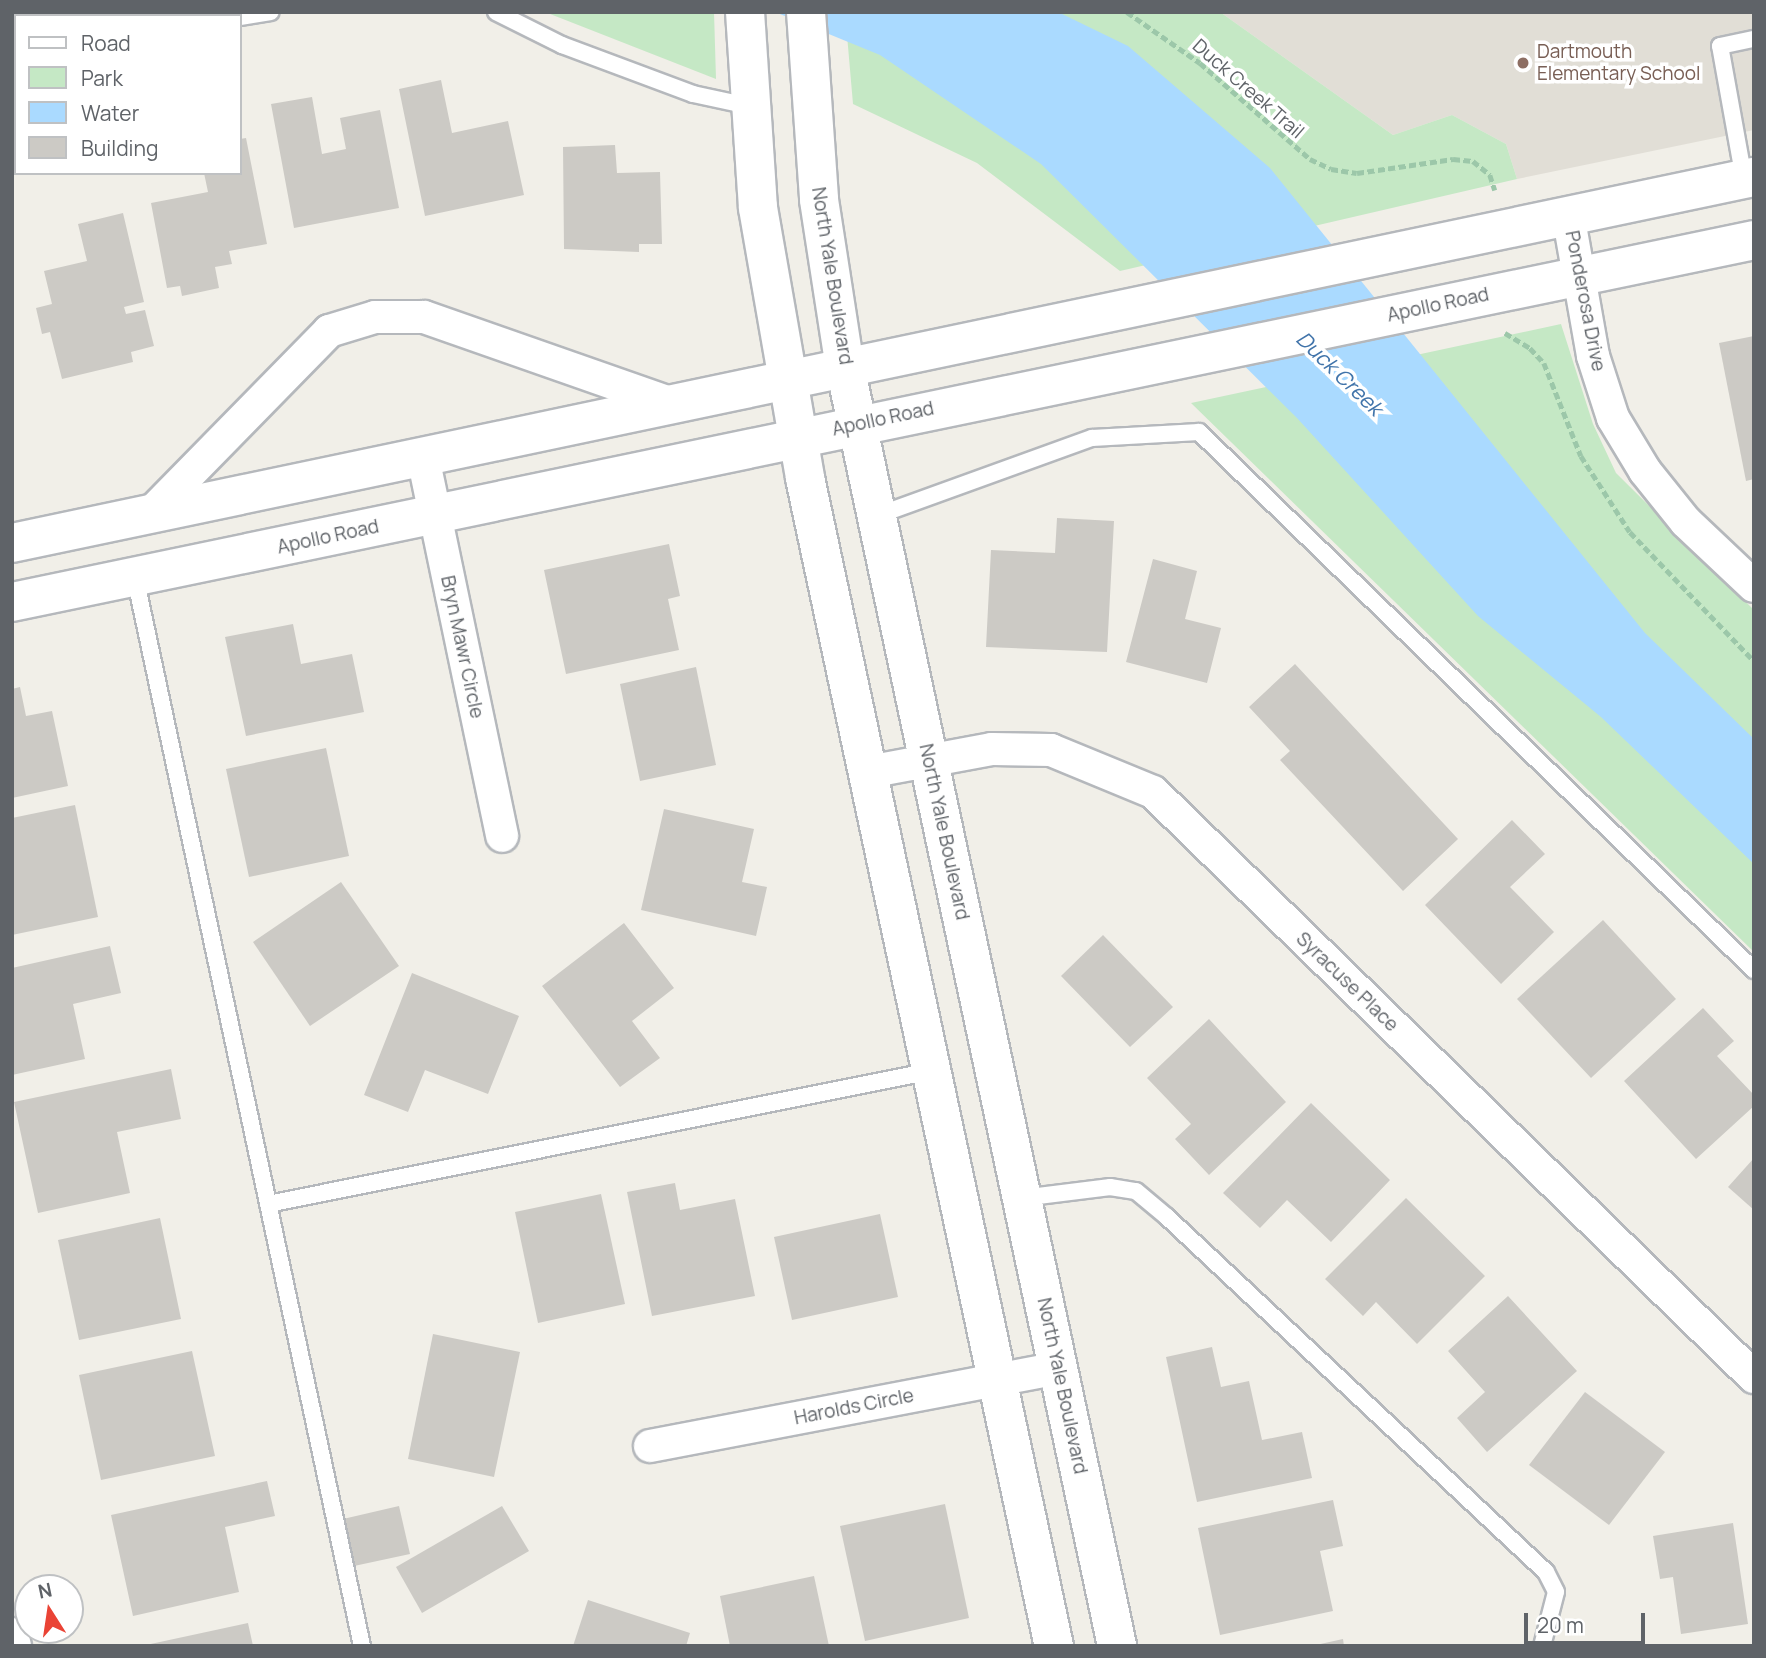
<!DOCTYPE html>
<html>
<head>
<meta charset="utf-8">
<style>
  body { margin:0 }
  #map { position:relative; width:1766px; height:1658px; overflow:hidden; background:#f1efe8; font-family:Manrope,sans-serif }
  div>[style] { position:absolute }
  .education>* { inset:0; background:#e1ded6 }
  .green>* { inset:0; background:#c5e8c5 }
  .water>* { inset:0; background:#aadaff }
  .building>* { inset:0; background:#cccac5 }
  .path>* { height:4.5px; margin-top:-2.25px; transform-origin:0; background:repeating-linear-gradient(90deg,#9cc7a9 0 7px,transparent 0 10.5px) }
  .roads { filter:drop-shadow(2px 0 #b5b8bc) drop-shadow(-2px 0 #b5b8bc) drop-shadow(0 2px #b5b8bc) drop-shadow(0 -2px #b5b8bc) }
  .service>* { height:16px; margin:-8px; padding:0 8px; transform-origin:8px; border-radius:8px; background:#fff }
  .minor>* { height:32px; margin:-16px; padding:0 16px; transform-origin:16px; border-radius:16px; background:#fff }
  .tertiary>* { height:38px; margin:-19px; padding:0 19px; transform-origin:19px; border-radius:19px; background:#fff }
  .dots>* { width:19px; height:19px; translate:-50% -50%; box-sizing:border-box; border:4px solid #fff; border-radius:50% }
  span { translate:-50% -50%; white-space:nowrap; text-align:center; line-height:1.15; -webkit-text-stroke:7px #fff; paint-order:stroke }
  .education-label { font-size:19px; color:#785e54 }
  .left { translate:0 -50%; text-align:left }
  .street-label { font-size:19px; color:#5f6368 }
  .water-label { font-size:21px; color:#4174aa; font-style:italic }
  .frame { position:absolute; inset:0; border:14px solid #5f6368; pointer-events:none }
  .legend { position:absolute; left:14px; top:14px; width:228px; height:161px; box-sizing:border-box; background:#fff; border:2px solid #bfc1c3; margin:0; padding:9px 12px; list-style:none; font-size:21px; color:#5f6368 }
  .legend li { display:flex; align-items:center; gap:14px; height:35px }
  .legend b { width:35px; border:2px solid #bfc1c3 }
  .north { position:absolute; left:14px; top:1574px; width:70px; height:70px; box-sizing:border-box; background:#fff; border:2px solid #bfc1c3; border-radius:50%; rotate:348deg; font-size:19px; font-weight:700; line-height:28px; text-align:center; color:#5f6368 }
  .north::after { content:''; display:block; margin:auto; width:24px; height:32px; background:#ea4335; clip-path:polygon(50% 0,100% 100%,50% 72%,0 100%) }
  .scale { position:absolute; left:1524px; top:1613px; width:121px; height:32px; box-sizing:border-box; border:4px solid #5f6368; border-top:0; padding-left:9px; font-size:21px; line-height:24px; white-space:nowrap; color:#5f6368; -webkit-text-stroke:5px #fff; paint-order:stroke }
</style>
</head>
<body>
<div id="map">
  <div class="education">
    <i style="clip-path:polygon(1220px 12px,1754px 12px,1754px 130px,1517px 179px,1506px 144px,1452px 115px,1393px 135px)"></i>
  </div>
  <div class="green">
    <i style="clip-path:polygon(545px 12px,714px 12px,716px 79px)"></i>
    <i style="clip-path:polygon(845px 12px,1220px 12px,1393px 135px,1452px 115px,1506px 144px,1517px 179px,1120px 271px,977px 163px,853px 104px)"></i>
    <i style="clip-path:polygon(1561px 324px,1593px 424px,1616px 473px,1754px 610px,1754px 952px,1191px 403px)"></i>
  </div>
  <div class="water">
    <i style="clip-path:polygon(775px 12px,1058px 12px,1128px 46px,1270px 168px,1645px 633px,1754px 739px,1754px 864px,1601px 717px,1478px 616px,1297px 418px,1041px 164px,880px 55px)"></i>
  </div>
  <div class="building">
    <i style="clip-path:polygon(45px 12px,89px 12px,92px 16px,41px 16px)"></i>
    <i style="clip-path:polygon(16px 38px,16px 121px,12px 117px)"></i>
    <i style="clip-path:polygon(441px 80px,452px 133px,508px 121px,524px 195px,425px 216px,399px 89px)"></i>
    <i style="clip-path:polygon(312px 97px,322px 154px,346px 149px,340px 118px,380px 110px,399px 208px,294px 228px,271px 104px)"></i>
    <i style="clip-path:polygon(246px 138px,267px 244px,229px 251px,232px 264px,215px 267px,219px 288px,182px 296px,180px 286px,167px 288px,151px 203px,208px 192px,204px 173px,240px 173px,240px 139px)"></i>
    <i style="clip-path:polygon(615px 145px,617px 173px,660px 172px,662px 244px,639px 244px,639px 252px,564px 249px,563px 147px)"></i>
    <i style="clip-path:polygon(123px 213px,144px 302px,124px 307px,126px 314px,145px 310px,154px 346px,131px 352px,133px 362px,62px 379px,50px 332px,42px 334px,36px 308px,52px 304px,44px 271px,87px 261px,78px 224px)"></i>
    <i style="clip-path:polygon(1754px 336px,1754px 479px,1746px 481px,1719px 343px)"></i>
    <i style="clip-path:polygon(1057px 518px,1114px 521px,1107px 652px,986px 647px,991px 550px,1055px 553px)"></i>
    <i style="clip-path:polygon(669px 544px,680px 596px,668px 599px,679px 650px,566px 674px,544px 570px)"></i>
    <i style="clip-path:polygon(1153px 559px,1197px 571px,1185px 619px,1221px 628px,1207px 683px,1126px 662px)"></i>
    <i style="clip-path:polygon(293px 624px,301px 664px,352px 654px,364px 712px,246px 736px,225px 637px)"></i>
    <i style="clip-path:polygon(1295px 664px,1458px 839px,1403px 891px,1280px 760px,1290px 751px,1249px 707px)"></i>
    <i style="clip-path:polygon(696px 667px,716px 765px,640px 781px,620px 684px)"></i>
    <i style="clip-path:polygon(20px 687px,26px 716px,52px 711px,68px 786px,12px 798px,12px 689px)"></i>
    <i style="clip-path:polygon(326px 748px,349px 856px,249px 877px,226px 769px)"></i>
    <i style="clip-path:polygon(75px 805px,98px 917px,12px 935px,12px 818px)"></i>
    <i style="clip-path:polygon(664px 809px,754px 829px,742px 882px,767px 887px,756px 936px,641px 910px)"></i>
    <i style="clip-path:polygon(1512px 820px,1545px 854px,1510px 887px,1554px 932px,1501px 984px,1425px 905px)"></i>
    <i style="clip-path:polygon(341px 882px,399px 966px,310px 1026px,253px 942px)"></i>
    <i style="clip-path:polygon(1603px 920px,1676px 999px,1591px 1078px,1517px 999px)"></i>
    <i style="clip-path:polygon(624px 923px,674px 988px,632px 1021px,660px 1058px,620px 1087px,542px 986px)"></i>
    <i style="clip-path:polygon(1103px 935px,1173px 1007px,1130px 1047px,1061px 976px)"></i>
    <i style="clip-path:polygon(110px 946px,121px 993px,73px 1004px,85px 1059px,12px 1075px,12px 968px)"></i>
    <i style="clip-path:polygon(412px 973px,519px 1016px,488px 1094px,425px 1070px,408px 1112px,364px 1095px)"></i>
    <i style="clip-path:polygon(1703px 1008px,1734px 1041px,1717px 1056px,1754px 1095px,1754px 1106px,1696px 1159px,1624px 1081px)"></i>
    <i style="clip-path:polygon(1209px 1019px,1286px 1102px,1209px 1175px,1175px 1139px,1191px 1124px,1147px 1078px)"></i>
    <i style="clip-path:polygon(171px 1069px,181px 1119px,117px 1132px,130px 1193px,38px 1213px,14px 1102px)"></i>
    <i style="clip-path:polygon(1311px 1103px,1390px 1180px,1331px 1242px,1287px 1200px,1260px 1228px,1223px 1193px)"></i>
    <i style="clip-path:polygon(1754px 1158px,1754px 1210px,1728px 1187px)"></i>
    <i style="clip-path:polygon(675px 1183px,680px 1210px,735px 1199px,755px 1296px,652px 1316px,627px 1192px)"></i>
    <i style="clip-path:polygon(601px 1194px,625px 1304px,538px 1323px,515px 1212px)"></i>
    <i style="clip-path:polygon(1406px 1198px,1485px 1276px,1417px 1344px,1376px 1302px,1363px 1316px,1325px 1279px)"></i>
    <i style="clip-path:polygon(880px 1214px,898px 1297px,792px 1320px,774px 1237px)"></i>
    <i style="clip-path:polygon(160px 1218px,181px 1319px,79px 1340px,58px 1240px)"></i>
    <i style="clip-path:polygon(1508px 1296px,1577px 1371px,1487px 1452px,1457px 1418px,1485px 1392px,1448px 1351px)"></i>
    <i style="clip-path:polygon(433px 1334px,520px 1352px,494px 1477px,408px 1459px)"></i>
    <i style="clip-path:polygon(1212px 1347px,1221px 1387px,1249px 1381px,1262px 1440px,1302px 1432px,1312px 1478px,1197px 1502px,1166px 1357px)"></i>
    <i style="clip-path:polygon(192px 1351px,215px 1456px,101px 1480px,79px 1375px)"></i>
    <i style="clip-path:polygon(1585px 1392px,1665px 1452px,1609px 1525px,1529px 1465px)"></i>
    <i style="clip-path:polygon(267px 1481px,275px 1516px,225px 1527px,239px 1592px,133px 1616px,111px 1515px)"></i>
    <i style="clip-path:polygon(1333px 1500px,1343px 1546px,1320px 1551px,1333px 1611px,1220px 1635px,1198px 1528px)"></i>
    <i style="clip-path:polygon(945px 1504px,969px 1618px,865px 1641px,840px 1526px)"></i>
    <i style="clip-path:polygon(399px 1506px,410px 1554px,354px 1566px,343px 1519px)"></i>
    <i style="clip-path:polygon(502px 1506px,529px 1551px,422px 1613px,396px 1567px)"></i>
    <i style="clip-path:polygon(1733px 1523px,1748px 1624px,1681px 1634px,1673px 1577px,1660px 1579px,1653px 1536px)"></i>
    <i style="clip-path:polygon(814px 1576px,829px 1646px,730px 1646px,720px 1596px)"></i>
    <i style="clip-path:polygon(588px 1600px,690px 1633px,686px 1646px,573px 1646px)"></i>
    <i style="clip-path:polygon(248px 1623px,253px 1646px,146px 1646px,146px 1645px)"></i>
    <i style="clip-path:polygon(1343px 1639px,1344px 1646px,1316px 1646px,1316px 1645px)"></i>
  </div>
  <div class="path">
    <i style="left:1127px;top:12px;width:89px;rotate:34.9deg"></i>
    <i style="left:1200px;top:63px;width:146px;rotate:41.1deg"></i>
    <i style="left:1310px;top:159px;width:23px;rotate:25deg"></i>
    <i style="left:1331px;top:169px;width:26px;rotate:9deg"></i>
    <i style="left:1357px;top:173px;width:97px;rotate:-8.3deg"></i>
    <i style="left:1453px;top:159px;width:20px;rotate:6deg"></i>
    <i style="left:1473px;top:161px;width:22px;rotate:39deg"></i>
    <i style="left:1490px;top:175px;width:16px;rotate:72deg"></i>
    <i style="left:1505px;top:333px;width:29px;rotate:31deg"></i>
    <i style="left:1530px;top:348px;width:21px;rotate:47deg"></i>
    <i style="left:1544px;top:363px;width:100px;rotate:68.3deg"></i>
    <i style="left:1581px;top:456px;width:90px;rotate:57.2deg"></i>
    <i style="left:1630px;top:532px;width:179px;rotate:46.1deg"></i>
  </div>
  <div class="roads">
    <div class="service">
      <i style="left:195px;top:12px;width:6px;rotate:45deg"></i>
      <i style="left:496px;top:12px;width:74px;rotate:26.6deg"></i>
      <i style="left:562px;top:45px;width:140px;rotate:20.5deg"></i>
      <i style="left:693px;top:94px;width:57px;rotate:12.1deg"></i>
      <i style="left:240px;top:17px;width:31px;rotate:-9deg"></i>
      <i style="left:1744px;top:179px;width:135px;rotate:-100.2deg"></i>
      <i style="left:1720px;top:46px;width:35px;rotate:-12deg"></i>
      <i style="left:876px;top:516px;width:230px;rotate:-19.9deg"></i>
      <i style="left:1092px;top:438px;width:107px;rotate:-3.2deg"></i>
      <i style="left:1199px;top:432px;width:773px;rotate:44.11deg"></i>
      <i style="left:135px;top:577px;width:1093px;rotate:78.01deg"></i>
      <i style="left:1022px;top:1198px;width:89px;rotate:-7.1deg"></i>
      <i style="left:1110px;top:1187px;width:26px;rotate:9deg"></i>
      <i style="left:1136px;top:1191px;width:40px;rotate:40deg"></i>
      <i style="left:1167px;top:1217px;width:519px;rotate:43.13deg"></i>
      <i style="left:1546px;top:1572px;width:22px;rotate:63deg"></i>
      <i style="left:1556px;top:1592px;width:56px;rotate:104.5deg"></i>
      <i style="left:268px;top:1204px;width:676px;rotate:-11.34deg"></i>
    </div>
    <div class="minor">
      <i style="left:1568px;top:214px;width:144px;rotate:80deg"></i>
      <i style="left:1593px;top:356px;width:65px;rotate:72.1deg"></i>
      <i style="left:1613px;top:418px;width:62px;rotate:58.9deg"></i>
      <i style="left:1645px;top:471px;width:65px;rotate:51.2deg"></i>
      <i style="left:1686px;top:522px;width:93px;rotate:43.3deg"></i>
      <i style="left:423px;top:457px;width:387px;rotate:78.2deg"></i>
      <i style="left:150px;top:514px;width:256px;rotate:-45.6deg"></i>
      <i style="left:329px;top:331px;width:48px;rotate:-16.9deg"></i>
      <i style="left:375px;top:317px;width:49px"></i>
      <i style="left:424px;top:317px;width:266px;rotate:19.3deg"></i>
      <i style="left:868px;top:772px;width:126px;rotate:-10.5deg"></i>
      <i style="left:992px;top:749px;width:59px;rotate:1deg"></i>
      <i style="left:1051px;top:750px;width:110px;rotate:22.4deg"></i>
      <i style="left:1153px;top:792px;width:839px;rotate:44.23deg"></i>
      <i style="left:650px;top:1446px;width:415px;rotate:-10.8deg"></i>
      <i style="left:12px;top:1634px;width:12px;rotate:76deg"></i>
    </div>
    <div class="tertiary">
      <i style="left:745px;top:12px;width:196px;rotate:86.2deg"></i>
      <i style="left:758px;top:208px;width:274px;rotate:80.1deg"></i>
      <i style="left:805px;top:478px;width:1194px;rotate:77.97deg"></i>
      <i style="left:806px;top:12px;width:188px;rotate:86deg"></i>
      <i style="left:819px;top:200px;width:169px;rotate:81.2deg"></i>
      <i style="left:845px;top:367px;width:1308px;rotate:77.99deg"></i>
      <i style="left:12px;top:543px;width:1780px;rotate:-11.87deg"></i>
      <i style="left:12px;top:602px;width:1779px;rotate:-11.74deg"></i>
    </div>
  </div>
  <div class="dots">
    <i style="left:1523px;top:63px;background:#8d6e63"></i>
  </div>
  <div class="education-label">
    <span class="left" style="left:1537px;top:63px">Dartmouth<br>Elementary School</span>
  </div>
  <div class="street-label">
    <span style="left:1248px;top:89px;rotate:41deg">Duck Creek Trail</span>
    <span style="left:832px;top:276px;rotate:81deg">North Yale Boulevard</span>
    <span style="left:1585px;top:301px;rotate:79deg">Ponderosa Drive</span>
    <span style="left:1438px;top:305px;rotate:-12deg">Apollo Road</span>
    <span style="left:883px;top:419px;rotate:-12deg">Apollo Road</span>
    <span style="left:328px;top:537px;rotate:-12deg">Apollo Road</span>
    <span style="left:462px;top:647px;rotate:78deg">Bryn Mawr Circle</span>
    <span style="left:944px;top:832px;rotate:78deg">North Yale Boulevard</span>
    <span style="left:1347px;top:982px;rotate:44deg">Syracuse Place</span>
    <span style="left:1062px;top:1386px;rotate:78deg">North Yale Boulevard</span>
    <span style="left:854px;top:1407px;rotate:-11deg">Harolds Circle</span>
  </div>
  <div class="water-label">
    <span style="left:1340px;top:373px;rotate:44deg">Duck Creek</span>
  </div>
  <div class="frame"></div>
  <ul class="legend">
  <li><b style="height:9px;background:#fff"></b>Road</li>
  <li><b style="height:19px;background:#c5e8c5"></b>Park</li>
  <li><b style="height:19px;background:#aadaff"></b>Water</li>
  <li><b style="height:19px;background:#cccac5"></b>Building</li>
  </ul>
  <div class="north">N</div>
  <div class="scale">20 m</div>
</div>
</body>
</html>
